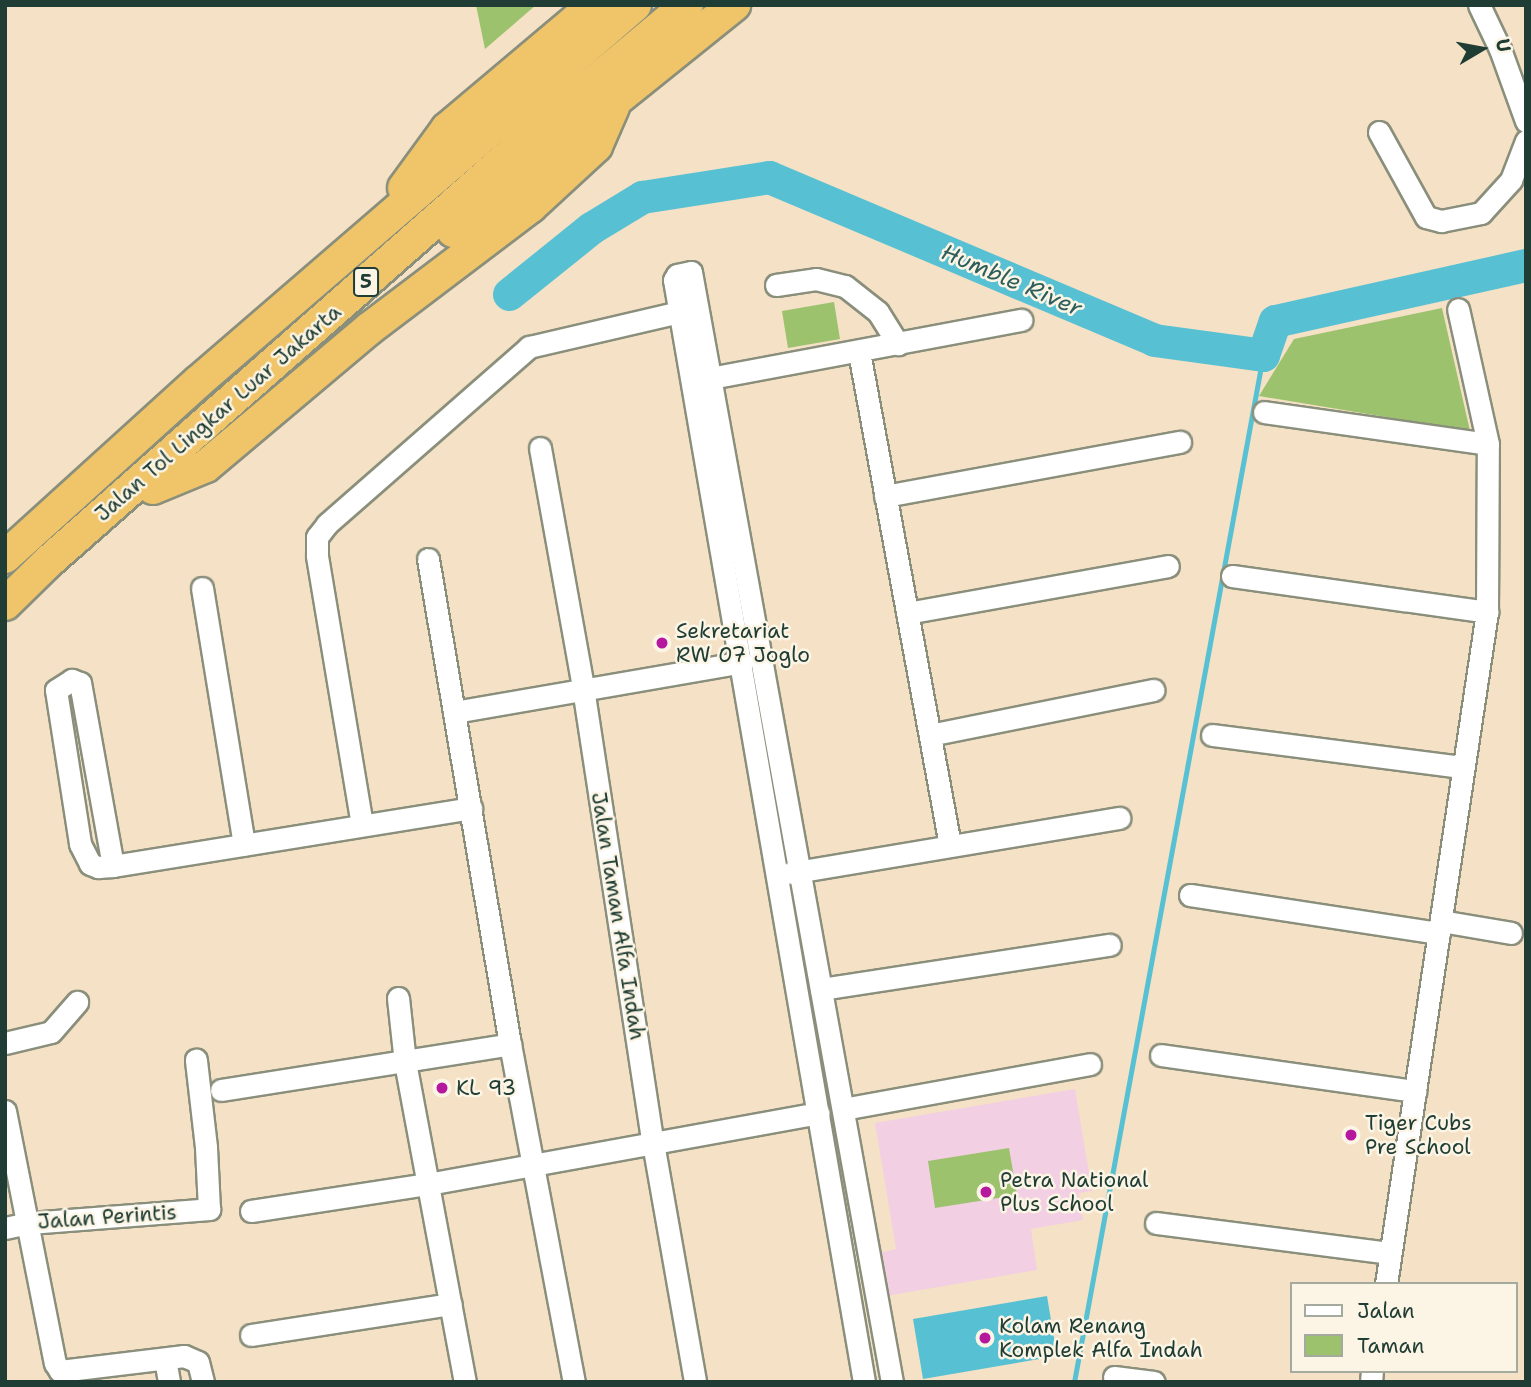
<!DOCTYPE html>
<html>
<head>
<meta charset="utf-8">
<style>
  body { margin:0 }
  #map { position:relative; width:1531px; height:1387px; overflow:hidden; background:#f5e1c5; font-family:"Shantell Sans",sans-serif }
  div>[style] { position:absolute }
  .built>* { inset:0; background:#f2cfe2 }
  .green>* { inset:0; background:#9cc26e }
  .water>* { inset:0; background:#57c1d3 }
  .stream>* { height:5px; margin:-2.5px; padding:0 2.5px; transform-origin:2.5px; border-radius:2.5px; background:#57c1d3 }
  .river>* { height:33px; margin:-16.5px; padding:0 16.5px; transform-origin:16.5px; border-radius:16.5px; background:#57c1d3 }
  .roads { filter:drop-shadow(2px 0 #8a8f7c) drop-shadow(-2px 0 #8a8f7c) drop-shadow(0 2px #8a8f7c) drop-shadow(0 -2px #8a8f7c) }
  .minor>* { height:21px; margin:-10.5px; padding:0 10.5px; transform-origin:10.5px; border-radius:10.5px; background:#fff }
  .highway>* { height:32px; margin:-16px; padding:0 16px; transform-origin:16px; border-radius:16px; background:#f0c469 }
  .dots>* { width:19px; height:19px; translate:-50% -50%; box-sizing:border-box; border:4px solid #fcf5e5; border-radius:50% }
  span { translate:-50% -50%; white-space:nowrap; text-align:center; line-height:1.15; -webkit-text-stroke:5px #fcf5e5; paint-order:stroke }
  .shield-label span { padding:2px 5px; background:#fcf5e5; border:2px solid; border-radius:5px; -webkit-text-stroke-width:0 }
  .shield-label { font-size:19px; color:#1f3d34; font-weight:700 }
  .street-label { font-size:21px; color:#1f3d34 }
  .poi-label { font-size:21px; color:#1f3d34 }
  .left { translate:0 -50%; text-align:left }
  .water-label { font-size:23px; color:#2d5e5c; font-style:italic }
  .frame { position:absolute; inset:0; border:7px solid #1f3d34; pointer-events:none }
  .legend { position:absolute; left:1290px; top:1282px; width:228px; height:91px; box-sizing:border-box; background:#fcf5e5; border:2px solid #a4ab9e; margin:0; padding:9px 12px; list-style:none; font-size:21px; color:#1f3d34 }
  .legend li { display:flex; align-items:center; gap:14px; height:35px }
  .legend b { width:35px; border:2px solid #a4ab9e }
  .north { position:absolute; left:1447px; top:14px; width:70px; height:70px; -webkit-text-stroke:5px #fcf5e5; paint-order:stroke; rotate:80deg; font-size:19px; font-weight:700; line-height:28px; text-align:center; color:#1f3d34 }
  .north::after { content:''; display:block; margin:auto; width:24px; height:32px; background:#1f3d34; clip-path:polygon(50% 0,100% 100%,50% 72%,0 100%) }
</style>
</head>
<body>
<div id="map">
  <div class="built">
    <i style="clip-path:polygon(1075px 1089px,1092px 1191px,1079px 1193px,1083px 1220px,1031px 1229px,1037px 1270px,886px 1296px,879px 1253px,896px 1249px,875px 1123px)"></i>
  </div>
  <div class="green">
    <i style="clip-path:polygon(476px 5px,536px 5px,485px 49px)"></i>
    <i style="clip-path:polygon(834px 302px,840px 339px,788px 348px,782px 311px)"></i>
    <i style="clip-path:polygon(1442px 308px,1470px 431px,1259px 396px,1294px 339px)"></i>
    <i style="clip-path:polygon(1009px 1148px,1017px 1195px,935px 1208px,928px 1161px)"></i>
  </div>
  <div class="water">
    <i style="clip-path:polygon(1047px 1296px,1057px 1356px,923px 1379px,913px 1319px)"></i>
  </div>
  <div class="stream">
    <i style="left:1074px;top:1382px;width:1044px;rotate:-79.57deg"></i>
  </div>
  <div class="river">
    <i style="left:509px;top:294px;width:105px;rotate:-38.8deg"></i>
    <i style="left:591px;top:228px;width:60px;rotate:-31.3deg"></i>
    <i style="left:642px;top:197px;width:129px;rotate:-8.9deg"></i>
    <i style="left:769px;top:177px;width:418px;rotate:22.9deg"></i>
    <i style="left:1154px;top:340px;width:110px;rotate:7.8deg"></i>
    <i style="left:1263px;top:355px;width:36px;rotate:-71deg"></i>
    <i style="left:1275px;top:321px;width:257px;rotate:-12.6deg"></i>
  </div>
  <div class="roads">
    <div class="minor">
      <i style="left:1479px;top:5px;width:49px;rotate:64.5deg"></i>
      <i style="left:1500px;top:49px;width:77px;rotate:70.1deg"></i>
      <i style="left:1379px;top:132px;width:97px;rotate:61.1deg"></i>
      <i style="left:1426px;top:217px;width:16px;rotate:15deg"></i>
      <i style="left:1441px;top:221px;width:41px;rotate:-11.3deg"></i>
      <i style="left:1481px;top:213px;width:45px;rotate:-47.7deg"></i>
      <i style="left:1511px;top:180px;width:42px;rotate:-69deg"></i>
      <i style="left:776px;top:285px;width:40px;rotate:-8.5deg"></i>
      <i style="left:816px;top:279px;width:30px;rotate:14deg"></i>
      <i style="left:845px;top:286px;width:42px;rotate:38.2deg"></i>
      <i style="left:878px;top:312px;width:38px;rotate:58deg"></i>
      <i style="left:859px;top:352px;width:501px;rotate:79.54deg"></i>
      <i style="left:700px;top:380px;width:327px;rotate:-10.6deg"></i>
      <i style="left:1264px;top:412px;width:226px;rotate:8.1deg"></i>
      <i style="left:540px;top:448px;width:244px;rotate:79.8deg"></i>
      <i style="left:583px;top:688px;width:460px;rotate:81.3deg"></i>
      <i style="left:653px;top:1143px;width:243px;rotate:80deg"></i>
      <i style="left:885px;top:496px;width:300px;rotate:-10.4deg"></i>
      <i style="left:428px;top:559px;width:492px;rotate:80.4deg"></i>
      <i style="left:510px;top:1044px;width:344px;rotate:79.3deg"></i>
      <i style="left:1232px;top:576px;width:258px;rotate:8deg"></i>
      <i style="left:202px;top:588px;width:260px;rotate:80.7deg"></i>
      <i style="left:907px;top:613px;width:265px;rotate:-10.2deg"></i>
      <i style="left:454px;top:712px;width:292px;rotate:-9.8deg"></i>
      <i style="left:930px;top:735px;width:228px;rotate:-11.4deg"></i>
      <i style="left:1212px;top:735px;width:253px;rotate:7.3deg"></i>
      <i style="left:362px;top:825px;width:274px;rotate:-99.5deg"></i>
      <i style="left:317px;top:555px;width:18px;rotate:-90deg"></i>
      <i style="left:317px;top:537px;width:16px;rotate:-52deg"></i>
      <i style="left:327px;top:524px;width:269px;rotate:-41.2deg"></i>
      <i style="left:529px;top:347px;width:155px;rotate:-13.1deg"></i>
      <i style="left:113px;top:866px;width:186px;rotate:-100.2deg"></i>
      <i style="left:80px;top:683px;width:9px;rotate:-159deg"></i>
      <i style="left:72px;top:680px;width:19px;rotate:148deg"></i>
      <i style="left:56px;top:690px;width:156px;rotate:81.1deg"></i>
      <i style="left:80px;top:844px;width:22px;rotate:63deg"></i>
      <i style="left:90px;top:864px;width:9px;rotate:21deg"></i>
      <i style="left:98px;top:867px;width:15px;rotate:-4deg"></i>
      <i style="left:113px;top:866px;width:363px;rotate:-9.2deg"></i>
      <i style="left:790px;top:873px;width:334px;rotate:-9.5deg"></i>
      <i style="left:1190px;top:895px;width:252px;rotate:8.7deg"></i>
      <i style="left:1441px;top:921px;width:71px;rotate:9.7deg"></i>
      <i style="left:821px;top:989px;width:292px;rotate:-8.7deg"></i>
      <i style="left:398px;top:998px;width:64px;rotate:83.8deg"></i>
      <i style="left:405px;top:1062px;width:326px;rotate:79.4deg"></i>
      <i style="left:5px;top:1043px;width:47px;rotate:-13.4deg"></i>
      <i style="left:51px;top:1032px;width:40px;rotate:-49deg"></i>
      <i style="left:1161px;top:1055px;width:257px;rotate:8.1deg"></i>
      <i style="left:221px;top:1090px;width:293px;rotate:-9deg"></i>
      <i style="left:843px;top:1109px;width:251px;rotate:-10.3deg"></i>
      <i style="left:5px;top:1111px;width:257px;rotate:78.8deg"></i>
      <i style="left:55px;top:1363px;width:9px;rotate:58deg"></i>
      <i style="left:60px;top:1371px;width:125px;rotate:-6.9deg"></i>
      <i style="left:184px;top:1356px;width:15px;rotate:23deg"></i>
      <i style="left:198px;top:1362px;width:21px;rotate:76deg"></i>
      <i style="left:251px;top:1211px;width:179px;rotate:-8.7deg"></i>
      <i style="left:428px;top:1184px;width:397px;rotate:-10.3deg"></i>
      <i style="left:1156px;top:1223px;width:236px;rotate:7.3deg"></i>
      <i style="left:5px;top:1228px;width:25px;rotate:-12deg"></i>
      <i style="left:29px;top:1223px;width:181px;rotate:-4.4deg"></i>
      <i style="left:209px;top:1209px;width:62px;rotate:-92.8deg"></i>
      <i style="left:206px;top:1147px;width:88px;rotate:-96.6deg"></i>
      <i style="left:1386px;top:1284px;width:680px;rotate:-81.45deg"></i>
      <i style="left:1487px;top:612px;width:168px;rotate:-89.7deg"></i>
      <i style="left:1488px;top:444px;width:138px;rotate:-102.5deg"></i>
      <i style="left:251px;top:1335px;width:202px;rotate:-8.8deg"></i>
      <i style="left:165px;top:1359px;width:23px;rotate:80deg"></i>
      <i style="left:1114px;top:1377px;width:40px;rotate:7.1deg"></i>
      <i style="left:864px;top:1382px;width:1118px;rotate:-99.78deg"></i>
      <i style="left:674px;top:280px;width:6px;rotate:-59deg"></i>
      <i style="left:677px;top:275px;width:14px;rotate:-12deg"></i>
      <i style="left:691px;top:272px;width:1128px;rotate:79.74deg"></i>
      <i style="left:1371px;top:1382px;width:11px;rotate:-85deg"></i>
    </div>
    <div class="highway">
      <i style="left:404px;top:188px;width:73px;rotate:-53.9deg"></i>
      <i style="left:447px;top:129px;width:192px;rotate:-40.1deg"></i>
      <i style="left:453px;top:231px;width:361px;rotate:-38.8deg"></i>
      <i style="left:153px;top:488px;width:57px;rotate:-22.5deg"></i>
      <i style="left:206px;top:466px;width:214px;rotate:-40.1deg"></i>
      <i style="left:370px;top:328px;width:201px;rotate:-37.1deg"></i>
      <i style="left:530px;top:207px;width:90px;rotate:-42.7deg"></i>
      <i style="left:596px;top:146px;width:43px;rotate:-66.4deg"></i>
      <i style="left:5px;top:557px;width:261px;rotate:-42.2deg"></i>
      <i style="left:198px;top:382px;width:577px;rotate:-40.78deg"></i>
      <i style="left:5px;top:604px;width:60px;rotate:-44.3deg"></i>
      <i style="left:48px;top:562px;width:696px;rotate:-41.39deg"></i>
      <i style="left:570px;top:102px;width:152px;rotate:-39.7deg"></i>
    </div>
  </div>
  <div class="dots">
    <i style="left:662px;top:643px;background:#b5179e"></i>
    <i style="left:442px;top:1088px;background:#b5179e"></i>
    <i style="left:1351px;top:1135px;background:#b5179e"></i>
    <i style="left:986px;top:1192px;background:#b5179e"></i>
    <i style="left:985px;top:1338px;background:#b5179e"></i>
  </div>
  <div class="shield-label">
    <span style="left:366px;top:282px">5</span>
  </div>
  <div class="street-label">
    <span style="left:218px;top:413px;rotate:-41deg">Jalan Tol Lingkar Luar Jakarta</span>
    <span style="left:618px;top:916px;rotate:81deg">Jalan Taman Alfa Indah</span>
    <span style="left:107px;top:1217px;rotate:-4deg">Jalan Perintis</span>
  </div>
  <div class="poi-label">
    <span class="left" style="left:676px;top:643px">Sekretariat<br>RW 07 Joglo</span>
    <span class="left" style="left:456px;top:1088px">KL 93</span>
    <span class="left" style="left:1365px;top:1135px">Tiger Cubs<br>Pre School</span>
    <span class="left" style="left:1000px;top:1192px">Petra National<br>Plus School</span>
    <span class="left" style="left:999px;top:1338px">Kolam Renang<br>Komplek Alfa Indah</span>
  </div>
  <div class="water-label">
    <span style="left:1012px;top:280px;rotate:23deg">Humble River</span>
  </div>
  <div class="frame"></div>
  <ul class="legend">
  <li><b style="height:9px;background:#fff"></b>Jalan</li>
  <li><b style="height:19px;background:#9cc26e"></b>Taman</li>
  </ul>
  <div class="north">U</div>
</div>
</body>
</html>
